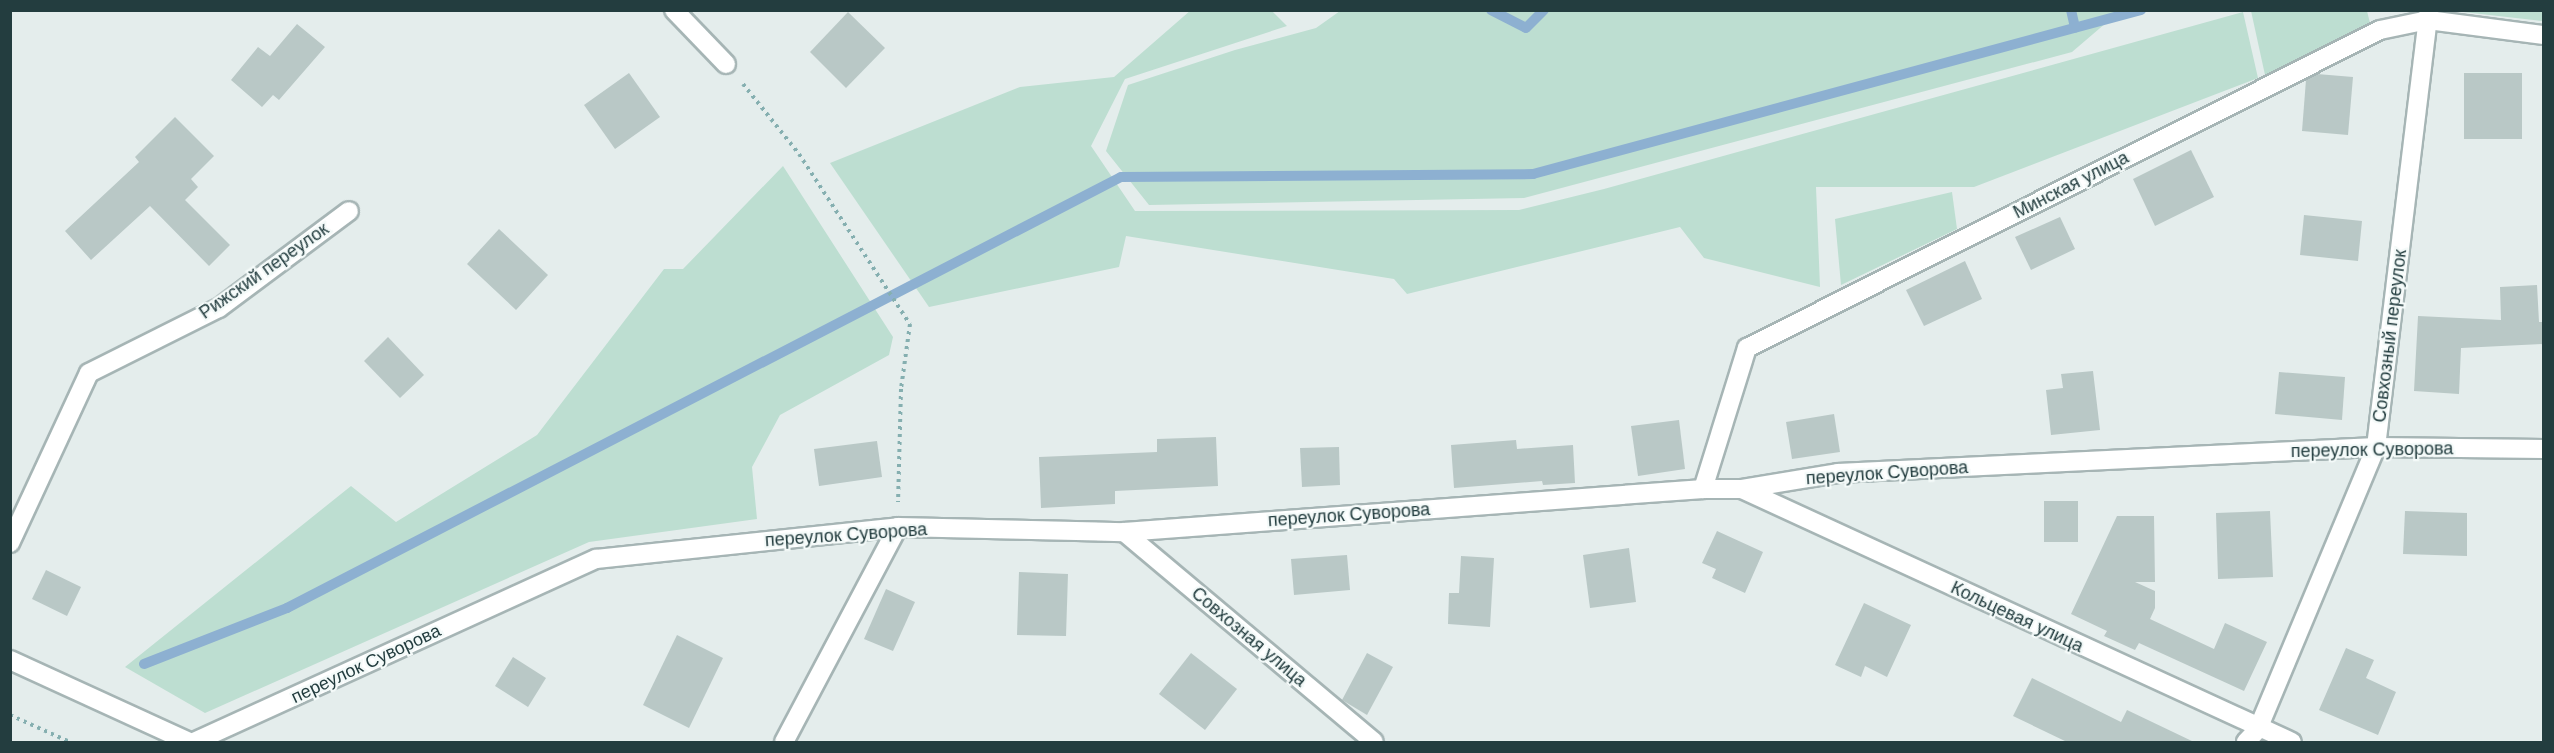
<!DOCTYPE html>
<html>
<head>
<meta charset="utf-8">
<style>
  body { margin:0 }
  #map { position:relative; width:2554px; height:753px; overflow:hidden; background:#e4edec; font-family:Helvetica,sans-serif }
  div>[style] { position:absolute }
  .green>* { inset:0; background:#bdded1 }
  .stream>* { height:10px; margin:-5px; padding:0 5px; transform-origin:5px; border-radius:5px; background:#8db0d1 }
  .building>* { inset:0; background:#b9c8c6 }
  .path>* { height:4px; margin-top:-2px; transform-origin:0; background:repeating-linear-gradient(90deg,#85afb0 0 3px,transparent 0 7.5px) }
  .roads { filter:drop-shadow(2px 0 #a6b5b5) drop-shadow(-2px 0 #a6b5b5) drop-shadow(0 2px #a6b5b5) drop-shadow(0 -2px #a6b5b5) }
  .service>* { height:18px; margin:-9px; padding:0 9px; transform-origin:9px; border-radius:9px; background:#fff }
  .minor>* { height:18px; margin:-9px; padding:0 9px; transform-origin:9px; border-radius:9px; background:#fff }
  span { translate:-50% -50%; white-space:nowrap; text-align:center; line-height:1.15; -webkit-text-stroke:4.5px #f4faf9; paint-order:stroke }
  .street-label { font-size:18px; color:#233d3f }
  .frame { position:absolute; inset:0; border:12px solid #233d3f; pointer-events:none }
</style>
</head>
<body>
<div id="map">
  <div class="green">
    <i style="clip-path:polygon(1191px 10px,1272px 11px,1287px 26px,1125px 79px,1091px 146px,1135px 211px,1519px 210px,1604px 189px,2243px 12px,2258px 78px,1974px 187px,1816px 187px,1820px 287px,1704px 258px,1680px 227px,1407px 294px,1394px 279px,1126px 236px,1119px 267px,929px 307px,830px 163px,1020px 87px,1114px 77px)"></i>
    <i style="clip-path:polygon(1340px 11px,1340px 10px,2120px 11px,2072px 52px,1524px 198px,1149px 205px,1106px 151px,1128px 85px,1235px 50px,1316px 28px)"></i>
    <i style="clip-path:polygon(2251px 11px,2367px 11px,2370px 23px,2265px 75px)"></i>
    <i style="clip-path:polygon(2455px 11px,2543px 11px,2543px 21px)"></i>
    <i style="clip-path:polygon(783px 166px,893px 337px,889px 355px,780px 415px,752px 467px,757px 519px,589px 542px,205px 713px,125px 667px,351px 486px,396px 522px,537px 435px,664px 269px,683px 269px)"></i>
    <i style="clip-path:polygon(1952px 192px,1957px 229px,1841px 285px,1835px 219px)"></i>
  </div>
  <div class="stream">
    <i style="left:1491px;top:10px;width:39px;rotate:27deg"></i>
    <i style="left:1526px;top:28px;width:25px;rotate:-45deg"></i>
    <i style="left:2071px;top:10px;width:18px;rotate:77deg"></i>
    <i style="left:144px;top:664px;width:154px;rotate:-21.4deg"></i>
    <i style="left:287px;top:608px;width:939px;rotate:-27.33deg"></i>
    <i style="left:1121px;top:177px;width:412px;rotate:-0.4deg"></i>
    <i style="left:1533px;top:174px;width:630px;rotate:-15.1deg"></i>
  </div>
  <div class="building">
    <i style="clip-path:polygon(848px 12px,885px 48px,846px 88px,810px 52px)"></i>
    <i style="clip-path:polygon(297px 24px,325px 47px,279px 100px,273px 95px,262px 107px,231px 80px,258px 47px,270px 56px)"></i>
    <i style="clip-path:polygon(629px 73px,660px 117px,615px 149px,584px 105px)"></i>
    <i style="clip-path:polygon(2464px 73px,2522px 73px,2522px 139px,2464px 139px)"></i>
    <i style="clip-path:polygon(2317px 74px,2353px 77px,2348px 135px,2302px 131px,2306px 80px)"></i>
    <i style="clip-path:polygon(175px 117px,214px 156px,191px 179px,198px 187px,185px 200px,230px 245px,209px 266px,150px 206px,91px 260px,65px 231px,139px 162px,135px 157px)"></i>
    <i style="clip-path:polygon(2191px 150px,2214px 197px,2155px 226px,2133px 179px)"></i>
    <i style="clip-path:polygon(2304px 215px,2362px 221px,2358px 261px,2300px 255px)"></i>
    <i style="clip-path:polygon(2060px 217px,2075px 249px,2031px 270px,2015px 237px)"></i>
    <i style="clip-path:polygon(499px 229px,548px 275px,516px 310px,467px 264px)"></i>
    <i style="clip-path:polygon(1965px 261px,1982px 299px,1924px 326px,1906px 290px)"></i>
    <i style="clip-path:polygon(2537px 285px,2539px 322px,2544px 322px,2544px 344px,2461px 348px,2459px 394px,2414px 391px,2418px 316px,2501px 320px,2500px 287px)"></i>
    <i style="clip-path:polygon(388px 337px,424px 375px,400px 398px,364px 361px)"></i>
    <i style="clip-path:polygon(2093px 371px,2100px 430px,2051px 435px,2046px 390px,2063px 388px,2061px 374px)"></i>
    <i style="clip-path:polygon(2279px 372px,2345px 377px,2342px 420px,2275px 414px)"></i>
    <i style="clip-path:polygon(1834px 414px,1840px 452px,1792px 459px,1786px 422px)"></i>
    <i style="clip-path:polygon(1679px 420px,1685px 469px,1638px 476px,1631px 426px)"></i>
    <i style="clip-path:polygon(1216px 437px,1218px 486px,1115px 491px,1115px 504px,1041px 508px,1039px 457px,1157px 452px,1157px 439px)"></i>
    <i style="clip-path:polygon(1516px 440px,1517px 449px,1573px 445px,1575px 483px,1543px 485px,1542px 481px,1454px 488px,1451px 445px)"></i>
    <i style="clip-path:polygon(877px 441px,882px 477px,819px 486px,814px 449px)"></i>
    <i style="clip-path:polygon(1339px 447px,1340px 485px,1302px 487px,1300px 448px)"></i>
    <i style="clip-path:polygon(2044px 501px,2078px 501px,2078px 542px,2044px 542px)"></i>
    <i style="clip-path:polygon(2270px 511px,2273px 577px,2218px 579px,2216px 513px)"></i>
    <i style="clip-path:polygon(2405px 511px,2467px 513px,2467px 556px,2403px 554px)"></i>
    <i style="clip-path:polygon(2117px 516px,2154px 516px,2155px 582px,2135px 582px,2155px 591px,2155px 608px,2150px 619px,2214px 649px,2225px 623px,2267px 642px,2244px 691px,2139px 643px,2135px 650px,2104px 636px,2107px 631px,2071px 614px)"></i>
    <i style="clip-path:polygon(1717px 531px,1763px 552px,1745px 593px,1712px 578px,1716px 569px,1702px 563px)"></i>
    <i style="clip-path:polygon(1629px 548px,1636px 602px,1590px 608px,1583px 555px)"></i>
    <i style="clip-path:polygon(1347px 555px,1350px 590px,1294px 595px,1291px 559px)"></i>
    <i style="clip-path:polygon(1461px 556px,1494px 558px,1490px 627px,1448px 624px,1449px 593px,1459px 593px)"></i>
    <i style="clip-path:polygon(46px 570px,81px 587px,67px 616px,32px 599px)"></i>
    <i style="clip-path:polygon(1019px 572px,1068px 574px,1066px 636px,1017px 635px)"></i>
    <i style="clip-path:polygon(886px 589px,915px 602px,893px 651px,864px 639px)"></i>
    <i style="clip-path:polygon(1864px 603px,1911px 625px,1887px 677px,1865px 666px,1861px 677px,1835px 665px)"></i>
    <i style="clip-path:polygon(677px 635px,723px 658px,689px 728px,643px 705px)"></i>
    <i style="clip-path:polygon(2346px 648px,2374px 660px,2366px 678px,2396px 692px,2378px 735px,2319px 710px)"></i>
    <i style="clip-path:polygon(1191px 653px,1237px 689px,1205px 730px,1159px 694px)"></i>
    <i style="clip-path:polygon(1367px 653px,1393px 667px,1367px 715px,1342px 700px)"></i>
    <i style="clip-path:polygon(513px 657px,546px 678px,528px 707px,495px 686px)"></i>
    <i style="clip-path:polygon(2032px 678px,2121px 722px,2127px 710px,2194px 742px,2067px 742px,2013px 716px)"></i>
  </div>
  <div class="path">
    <i style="left:743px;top:84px;width:90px;rotate:51.3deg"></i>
    <i style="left:799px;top:154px;width:203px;rotate:56.9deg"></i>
    <i style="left:910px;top:324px;width:66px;rotate:97.9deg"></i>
    <i style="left:901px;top:389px;width:113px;rotate:91.5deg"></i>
    <i style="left:10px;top:715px;width:66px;rotate:24.2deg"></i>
  </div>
  <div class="roads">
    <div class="service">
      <i style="left:784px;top:742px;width:243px;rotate:-62.1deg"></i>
    </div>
    <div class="minor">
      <i style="left:674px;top:10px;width:75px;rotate:46.1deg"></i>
      <i style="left:1703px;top:489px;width:148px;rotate:-72.7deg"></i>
      <i style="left:1747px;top:348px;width:708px;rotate:-26.67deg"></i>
      <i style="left:2380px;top:30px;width:49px;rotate:-11.8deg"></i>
      <i style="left:2428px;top:20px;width:117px;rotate:7.4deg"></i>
      <i style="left:1742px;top:489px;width:605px;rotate:24.7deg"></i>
      <i style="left:1124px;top:532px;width:326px;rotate:40deg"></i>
      <i style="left:10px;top:543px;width:187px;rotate:-65.1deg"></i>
      <i style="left:89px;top:373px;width:145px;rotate:-26.6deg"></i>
      <i style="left:219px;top:308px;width:162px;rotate:-36.7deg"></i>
      <i style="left:10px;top:660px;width:197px;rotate:24.6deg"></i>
      <i style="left:194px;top:742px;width:442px;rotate:-24.5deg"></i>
      <i style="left:596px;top:559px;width:304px;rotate:-6deg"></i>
      <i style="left:898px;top:527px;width:226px;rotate:1.3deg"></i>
      <i style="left:1124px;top:532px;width:581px;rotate:-4.25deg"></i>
      <i style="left:1703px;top:489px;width:39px"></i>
      <i style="left:1742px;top:489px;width:97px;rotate:-9.5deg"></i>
      <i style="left:1838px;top:473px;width:539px;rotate:-2.77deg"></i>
      <i style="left:2376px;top:447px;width:168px;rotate:0.7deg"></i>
      <i style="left:2246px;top:742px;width:18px;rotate:-47deg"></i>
      <i style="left:2258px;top:729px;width:306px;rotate:-67.3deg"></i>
      <i style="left:2376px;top:447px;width:439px;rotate:-83.1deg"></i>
    </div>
  </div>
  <div class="street-label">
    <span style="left:2071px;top:185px;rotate:-27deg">Минская улица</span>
    <span style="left:264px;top:271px;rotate:-35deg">Рижский переулок</span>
    <span style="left:2390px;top:336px;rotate:-83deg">Совхозный переулок</span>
    <span style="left:2372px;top:450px;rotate:-1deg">переулок Суворова</span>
    <span style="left:1887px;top:473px;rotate:-4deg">переулок Суворова</span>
    <span style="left:1349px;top:515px;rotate:-4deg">переулок Суворова</span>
    <span style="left:846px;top:535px;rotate:-4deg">переулок Суворова</span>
    <span style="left:2017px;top:617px;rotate:25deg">Кольцевая улица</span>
    <span style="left:1249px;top:637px;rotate:40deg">Совхозная улица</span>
    <span style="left:366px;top:664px;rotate:-25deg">переулок Суворова</span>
  </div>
  <div class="frame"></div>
</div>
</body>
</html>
